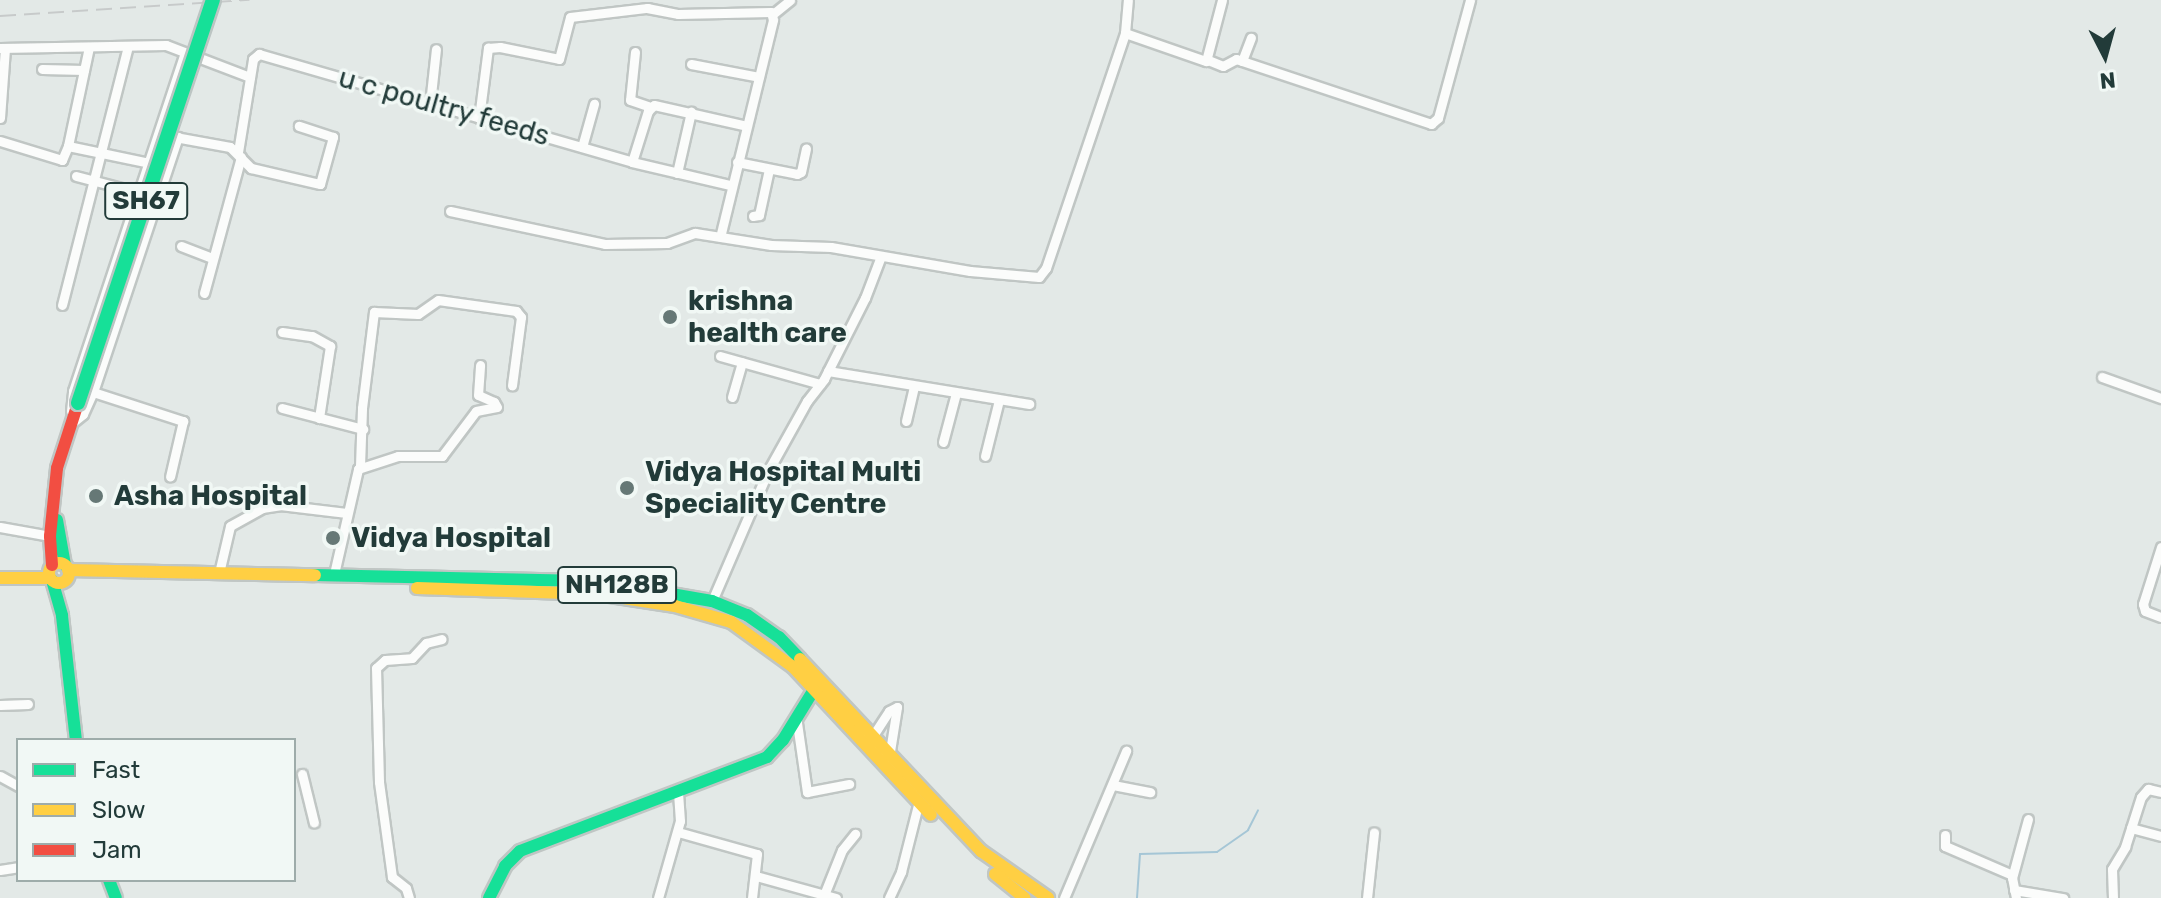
<!DOCTYPE html>
<html>
<head>
<meta charset="utf-8">
<style>
  body { margin:0 }
  #map { position:relative; width:2161px; height:898px; overflow:hidden; background:#e3e9e7; font-family:Rubik,sans-serif }
  div>[style] { position:absolute }
  .stream>* { height:2px; margin:-1px; padding:0 1px; transform-origin:1px; border-radius:1px; background:#a5c6d6 }
  .roads { filter:drop-shadow(2px 0 #c0c6c4) drop-shadow(-2px 0 #c0c6c4) drop-shadow(0 2px #c0c6c4) drop-shadow(0 -2px #c0c6c4) }
  .street>* { height:9px; margin:-4.5px; padding:0 4.5px; transform-origin:4.5px; border-radius:4.5px; background:#fbfcfb }
  .fast>* { height:12px; margin:-6px; padding:0 6px; transform-origin:6px; border-radius:6px; background:#16e098 }
  .slow>* { height:12px; margin:-6px; padding:0 6px; transform-origin:6px; border-radius:6px; background:#ffcf43 }
  .slow>.ring { margin:-6px; padding:0; box-sizing:content-box; background:none; border:12px solid #ffcf43; border-radius:50% }
  .jam>* { height:12px; margin:-6px; padding:0 6px; transform-origin:6px; border-radius:6px; background:#f24e42 }
  .rail>* { height:2px; margin-top:-1px; transform-origin:0; background:repeating-linear-gradient(90deg,#c7caca 0 16px,transparent 0 24px) }
  .bridges { filter:drop-shadow(2px 0 #bcc5c3) drop-shadow(-2px 0 #bcc5c3) drop-shadow(0 2px #bcc5c3) drop-shadow(0 -2px #bcc5c3) }
  .fast-bridge>* { height:14px; margin:-7px; padding:0 7px; transform-origin:7px; border-radius:7px; background:#16e098 }
  .dots>* { width:22px; height:22px; translate:-50% -50%; box-sizing:border-box; border:4px solid #f1f8f5; border-radius:50% }
  span { translate:-50% -50%; white-space:nowrap; text-align:center; line-height:1.15; -webkit-text-stroke:7px #f1f8f5; paint-order:stroke }
  .shield-label span { padding:2px 6px; background:#f1f8f5; border:2px solid; border-radius:6px; -webkit-text-stroke-width:0 }
  .shield-label { font-size:26px; color:#223b39; font-weight:700 }
  .street-label { font-size:28px; color:#223b39 }
  .poi-label { font-size:28px; color:#223b39; font-weight:700 }
  .left { translate:0 -50%; text-align:left }
  .legend { position:absolute; left:16px; top:738px; width:280px; height:144px; box-sizing:border-box; background:#f1f8f5; border:2px solid #9eacaa; margin:0; padding:10px 14px; list-style:none; font-size:24px; color:#223b39 }
  .legend li { display:flex; align-items:center; gap:16px; height:40px }
  .legend b { width:40px; border:2px solid #9eacaa }
  .north { position:absolute; left:2065px; top:16px; width:80px; height:80px; -webkit-text-stroke:6px #f1f8f5; paint-order:stroke; rotate:174deg; font-size:22px; font-weight:700; line-height:32px; text-align:center; color:#223b39 }
  .north::after { content:''; display:block; margin:auto; width:28px; height:36px; background:#223b39; clip-path:polygon(50% 0,100% 100%,50% 72%,0 100%) }
</style>
</head>
<body>
<div id="map">
  <div class="stream">
    <i style="left:1137px;top:898px;width:44px;rotate:-86.1deg"></i>
    <i style="left:1140px;top:854px;width:77px;rotate:-1.5deg"></i>
    <i style="left:1217px;top:852px;width:38px;rotate:-35deg"></i>
    <i style="left:1248px;top:830px;width:22px;rotate:-63deg"></i>
  </div>
  <div class="roads">
    <div class="street">
      <i style="left:773px;top:14px;width:22px;rotate:-39deg"></i>
      <i style="left:1125px;top:33px;width:86px;rotate:19.1deg"></i>
      <i style="left:1206px;top:61px;width:63px;rotate:-75.3deg"></i>
      <i style="left:89px;top:47px;width:101px;rotate:102deg"></i>
      <i style="left:68px;top:146px;width:84px;rotate:11.7deg"></i>
      <i style="left:0;top:48px;width:166px;rotate:-1deg"></i>
      <i style="left:166px;top:45px;width:90px;rotate:20.9deg"></i>
      <i style="left:635px;top:52px;width:48px;rotate:95.9deg"></i>
      <i style="left:630px;top:100px;width:21px;rotate:19deg"></i>
      <i style="left:1208px;top:60px;width:16px;rotate:22deg"></i>
      <i style="left:1223px;top:66px;width:15px;rotate:-28deg"></i>
      <i style="left:1236px;top:59px;width:206px;rotate:18.4deg"></i>
      <i style="left:1431px;top:124px;width:9px;rotate:-41deg"></i>
      <i style="left:1438px;top:118px;width:122px;rotate:-74.8deg"></i>
      <i style="left:1242px;top:61px;width:25px;rotate:-69deg"></i>
      <i style="left:691px;top:64px;width:69px;rotate:10.8deg"></i>
      <i style="left:42px;top:69px;width:42px;rotate:1.4deg"></i>
      <i style="left:430px;top:104px;width:55px;rotate:-83.8deg"></i>
      <i style="left:0;top:118px;width:70px;rotate:-85.9deg"></i>
      <i style="left:479px;top:118px;width:71px;rotate:-82.7deg"></i>
      <i style="left:488px;top:48px;width:12px;rotate:-5deg"></i>
      <i style="left:500px;top:47px;width:60px;rotate:11.5deg"></i>
      <i style="left:559px;top:59px;width:43px;rotate:-75.3deg"></i>
      <i style="left:570px;top:17px;width:78px;rotate:-6.7deg"></i>
      <i style="left:647px;top:8px;width:32px;rotate:11deg"></i>
      <i style="left:678px;top:14px;width:93px;rotate:-1.2deg"></i>
      <i style="left:771px;top:12px;width:8px;rotate:76deg"></i>
      <i style="left:773px;top:20px;width:223px;rotate:103.7deg"></i>
      <i style="left:175px;top:137px;width:56px;rotate:10.3deg"></i>
      <i style="left:230px;top:147px;width:30px;rotate:45deg"></i>
      <i style="left:251px;top:168px;width:71px;rotate:13.1deg"></i>
      <i style="left:320px;top:184px;width:49px;rotate:-74.5deg"></i>
      <i style="left:333px;top:137px;width:36px;rotate:-162deg"></i>
      <i style="left:0;top:141px;width:65px;rotate:17deg"></i>
      <i style="left:62px;top:160px;width:15px;rotate:-67deg"></i>
      <i style="left:582px;top:147px;width:45px;rotate:-74.4deg"></i>
      <i style="left:238px;top:152px;width:94px;rotate:-80.8deg"></i>
      <i style="left:253px;top:59px;width:8px;rotate:-40deg"></i>
      <i style="left:259px;top:54px;width:388px;rotate:16.1deg"></i>
      <i style="left:632px;top:162px;width:101px;rotate:13.2deg"></i>
      <i style="left:632px;top:162px;width:53px;rotate:-72.6deg"></i>
      <i style="left:648px;top:111px;width:8px;rotate:-45deg"></i>
      <i style="left:654px;top:105px;width:95px;rotate:12.7deg"></i>
      <i style="left:737px;top:162px;width:61px;rotate:11.3deg"></i>
      <i style="left:797px;top:174px;width:4px;rotate:-27deg"></i>
      <i style="left:801px;top:172px;width:24px;rotate:-78deg"></i>
      <i style="left:677px;top:173px;width:63px;rotate:-77.1deg"></i>
      <i style="left:76px;top:176px;width:67px;rotate:14.7deg"></i>
      <i style="left:450px;top:211px;width:158px;rotate:12deg"></i>
      <i style="left:605px;top:244px;width:62px;rotate:-0.9deg"></i>
      <i style="left:667px;top:243px;width:30px;rotate:-20deg"></i>
      <i style="left:695px;top:233px;width:77px;rotate:9deg"></i>
      <i style="left:771px;top:245px;width:60px;rotate:1.9deg"></i>
      <i style="left:831px;top:247px;width:141px;rotate:9.8deg"></i>
      <i style="left:970px;top:271px;width:69px;rotate:5deg"></i>
      <i style="left:1039px;top:277px;width:11px;rotate:-52deg"></i>
      <i style="left:1046px;top:268px;width:248px;rotate:-71.4deg"></i>
      <i style="left:1125px;top:33px;width:33px;rotate:-85deg"></i>
      <i style="left:753px;top:216px;width:6px;rotate:-9deg"></i>
      <i style="left:759px;top:215px;width:47px;rotate:-77.7deg"></i>
      <i style="left:181px;top:246px;width:34px;rotate:21deg"></i>
      <i style="left:204px;top:293px;width:141px;rotate:-74.8deg"></i>
      <i style="left:62px;top:305px;width:266px;rotate:-75.7deg"></i>
      <i style="left:282px;top:332px;width:30px;rotate:8deg"></i>
      <i style="left:312px;top:336px;width:21px;rotate:29deg"></i>
      <i style="left:330px;top:346px;width:73px;rotate:98.7deg"></i>
      <i style="left:720px;top:356px;width:104px;rotate:15.6deg"></i>
      <i style="left:828px;top:371px;width:204px;rotate:9.3deg"></i>
      <i style="left:2102px;top:377px;width:63px;rotate:19.6deg"></i>
      <i style="left:93px;top:392px;width:95px;rotate:17.9deg"></i>
      <i style="left:183px;top:421px;width:57px;rotate:103.1deg"></i>
      <i style="left:732px;top:397px;width:36px;rotate:-74deg"></i>
      <i style="left:282px;top:408px;width:84px;rotate:14.5deg"></i>
      <i style="left:71px;top:411px;width:20px;rotate:-84deg"></i>
      <i style="left:73px;top:391px;width:354px;rotate:-71.7deg"></i>
      <i style="left:906px;top:421px;width:36px;rotate:-77deg"></i>
      <i style="left:72px;top:423px;width:14px;rotate:-39deg"></i>
      <i style="left:83px;top:414px;width:24px;rotate:-66deg"></i>
      <i style="left:93px;top:392px;width:269px;rotate:-71.6deg"></i>
      <i style="left:943px;top:442px;width:51px;rotate:-75.1deg"></i>
      <i style="left:985px;top:456px;width:58px;rotate:-76deg"></i>
      <i style="left:360px;top:466px;width:58px;rotate:-88deg"></i>
      <i style="left:362px;top:408px;width:97px;rotate:-82.9deg"></i>
      <i style="left:374px;top:312px;width:44px;rotate:2.6deg"></i>
      <i style="left:418px;top:314px;width:24px;rotate:-35deg"></i>
      <i style="left:438px;top:300px;width:79px;rotate:8deg"></i>
      <i style="left:516px;top:311px;width:8px;rotate:50deg"></i>
      <i style="left:521px;top:317px;width:69px;rotate:97.5deg"></i>
      <i style="left:0;top:527px;width:51px;rotate:10.2deg"></i>
      <i style="left:2161px;top:547px;width:60px;rotate:107.5deg"></i>
      <i style="left:2143px;top:604px;width:7px;rotate:74deg"></i>
      <i style="left:2145px;top:611px;width:17px;rotate:21deg"></i>
      <i style="left:219px;top:573px;width:48px;rotate:-76.8deg"></i>
      <i style="left:230px;top:526px;width:37px;rotate:-29deg"></i>
      <i style="left:262px;top:508px;width:18px;rotate:-9deg"></i>
      <i style="left:280px;top:505px;width:67px;rotate:6.8deg"></i>
      <i style="left:334px;top:574px;width:108px;rotate:-77.1deg"></i>
      <i style="left:358px;top:469px;width:42px;rotate:-18deg"></i>
      <i style="left:398px;top:456px;width:44px"></i>
      <i style="left:442px;top:456px;width:56px;rotate:-52.9deg"></i>
      <i style="left:476px;top:411px;width:21px;rotate:-11deg"></i>
      <i style="left:497px;top:407px;width:6px;rotate:-121deg"></i>
      <i style="left:494px;top:402px;width:17px;rotate:-156deg"></i>
      <i style="left:478px;top:395px;width:30px;rotate:-86deg"></i>
      <i style="left:712px;top:601px;width:142px;rotate:-66.7deg"></i>
      <i style="left:768px;top:471px;width:80px;rotate:-60.9deg"></i>
      <i style="left:807px;top:401px;width:28px;rotate:-52deg"></i>
      <i style="left:824px;top:379px;width:91px;rotate:-63.2deg"></i>
      <i style="left:865px;top:298px;width:45px;rotate:-69.1deg"></i>
      <i style="left:0;top:705px;width:28px;rotate:-2deg"></i>
      <i style="left:796px;top:716px;width:77px;rotate:81.8deg"></i>
      <i style="left:807px;top:792px;width:43px;rotate:-10.8deg"></i>
      <i style="left:874px;top:734px;width:27px;rotate:-57deg"></i>
      <i style="left:889px;top:711px;width:9px;rotate:-27deg"></i>
      <i style="left:897px;top:707px;width:45px;rotate:99deg"></i>
      <i style="left:302px;top:774px;width:50px;rotate:76.2deg"></i>
      <i style="left:0;top:776px;width:21px;rotate:29deg"></i>
      <i style="left:1113px;top:785px;width:38px;rotate:11deg"></i>
      <i style="left:2131px;top:828px;width:31px;rotate:15deg"></i>
      <i style="left:678px;top:832px;width:82px;rotate:15.6deg"></i>
      <i style="left:757px;top:854px;width:44px;rotate:96.5deg"></i>
      <i style="left:1945px;top:835px;width:11px;rotate:90deg"></i>
      <i style="left:1945px;top:846px;width:73px;rotate:23.4deg"></i>
      <i style="left:0;top:870px;width:18px;rotate:-9deg"></i>
      <i style="left:756px;top:876px;width:83px;rotate:15.4deg"></i>
      <i style="left:2014px;top:890px;width:50px;rotate:9.3deg"></i>
      <i style="left:824px;top:895px;width:48px;rotate:-68.2deg"></i>
      <i style="left:842px;top:850px;width:21px;rotate:-51deg"></i>
      <i style="left:409px;top:898px;width:10px;rotate:-107deg"></i>
      <i style="left:406px;top:888px;width:18px;rotate:-142deg"></i>
      <i style="left:392px;top:877px;width:96px;rotate:-97.8deg"></i>
      <i style="left:379px;top:782px;width:114px;rotate:-91.5deg"></i>
      <i style="left:376px;top:668px;width:12px;rotate:-42deg"></i>
      <i style="left:385px;top:660px;width:27px;rotate:-4deg"></i>
      <i style="left:412px;top:658px;width:21px;rotate:-47deg"></i>
      <i style="left:426px;top:643px;width:16px;rotate:-14deg"></i>
      <i style="left:658px;top:898px;width:80px;rotate:-74.1deg"></i>
      <i style="left:680px;top:821px;width:29px;rotate:-94deg"></i>
      <i style="left:889px;top:898px;width:29px;rotate:-65deg"></i>
      <i style="left:901px;top:872px;width:73px;rotate:-75.8deg"></i>
      <i style="left:1064px;top:898px;width:160px;rotate:-67.1deg"></i>
      <i style="left:1367px;top:898px;width:66px;rotate:-83.9deg"></i>
      <i style="left:2016px;top:898px;width:20px;rotate:-101deg"></i>
      <i style="left:2012px;top:878px;width:61px;rotate:-74.8deg"></i>
      <i style="left:2113px;top:898px;width:29px;rotate:-92deg"></i>
      <i style="left:2112px;top:869px;width:26px;rotate:-59deg"></i>
      <i style="left:2125px;top:847px;width:52px;rotate:-72.3deg"></i>
      <i style="left:2141px;top:797px;width:11px;rotate:-49deg"></i>
      <i style="left:2148px;top:789px;width:13px;rotate:13deg"></i>
    </div>
    <div class="fast">
      <i style="left:57px;top:520px;width:46px;rotate:79.9deg"></i>
      <i style="left:315px;top:575px;width:258px;rotate:1.3deg"></i>
      <i style="left:573px;top:581px;width:52px;rotate:5.5deg"></i>
      <i style="left:625px;top:586px;width:88px;rotate:9.8deg"></i>
      <i style="left:712px;top:601px;width:38px;rotate:22deg"></i>
      <i style="left:747px;top:615px;width:39px;rotate:35deg"></i>
      <i style="left:779px;top:637px;width:30px;rotate:46deg"></i>
      <i style="left:52px;top:580px;width:37px;rotate:74deg"></i>
      <i style="left:62px;top:616px;width:125px;rotate:83.6deg"></i>
      <i style="left:109px;top:880px;width:19px;rotate:69deg"></i>
      <i style="left:489px;top:898px;width:36px;rotate:-63deg"></i>
      <i style="left:505px;top:866px;width:21px;rotate:-45deg"></i>
      <i style="left:520px;top:851px;width:264px;rotate:-20.8deg"></i>
      <i style="left:767px;top:757px;width:23px;rotate:-47deg"></i>
      <i style="left:783px;top:740px;width:67px;rotate:-58.4deg"></i>
    </div>
    <div class="slow">
      <i class="ring" style="left:49px;top:563px;width:8px;height:8px"></i>
      <i style="left:68px;top:570px;width:247px;rotate:1.2deg"></i>
      <i style="left:0;top:578px;width:50px"></i>
      <i style="left:417px;top:588px;width:180px;rotate:1.9deg"></i>
      <i style="left:597px;top:594px;width:79px;rotate:8.7deg"></i>
      <i style="left:675px;top:606px;width:58px;rotate:15.9deg"></i>
      <i style="left:731px;top:622px;width:77px;rotate:36deg"></i>
      <i style="left:793px;top:667px;width:202px;rotate:47deg"></i>
      <i style="left:800px;top:659px;width:264px;rotate:46.7deg"></i>
      <i style="left:981px;top:851px;width:82px;rotate:35deg"></i>
      <i style="left:995px;top:874px;width:38px;rotate:39deg"></i>
    </div>
    <div class="jam">
      <i style="left:52px;top:565px;width:29px;rotate:-94deg"></i>
      <i style="left:50px;top:536px;width:68px;rotate:-84.1deg"></i>
      <i style="left:57px;top:468px;width:68px;rotate:-72.1deg"></i>
    </div>
  </div>
  <div class="rail">
    <i style="left:0;top:16px;width:250px;rotate:-3.7deg"></i>
  </div>
  <div class="bridges">
    <div class="fast-bridge">
      <i style="left:78px;top:403px;width:425px;rotate:-71.5deg"></i>
    </div>
  </div>
  <div class="dots">
    <i style="left:670px;top:317px;background:#667876"></i>
    <i style="left:627px;top:488px;background:#667876"></i>
    <i style="left:96px;top:496px;background:#667876"></i>
    <i style="left:333px;top:538px;background:#667876"></i>
  </div>
  <div class="shield-label">
    <span style="left:146px;top:201px">SH67</span>
    <span style="left:617px;top:585px">NH128B</span>
  </div>
  <div class="street-label">
    <span style="left:444px;top:107px;rotate:16deg">u c poultry feeds</span>
  </div>
  <div class="poi-label">
    <span class="left" style="left:688px;top:317px">krishna<br>health care</span>
    <span class="left" style="left:645px;top:488px">Vidya Hospital Multi<br>Speciality Centre</span>
    <span class="left" style="left:114px;top:496px">Asha Hospital</span>
    <span class="left" style="left:351px;top:538px">Vidya Hospital</span>
  </div>
  <ul class="legend">
  <li><b style="height:10px;background:#16e098"></b>Fast</li>
  <li><b style="height:10px;background:#ffcf43"></b>Slow</li>
  <li><b style="height:10px;background:#f24e42"></b>Jam</li>
  </ul>
  <div class="north">N</div>
</div>
</body>
</html>
